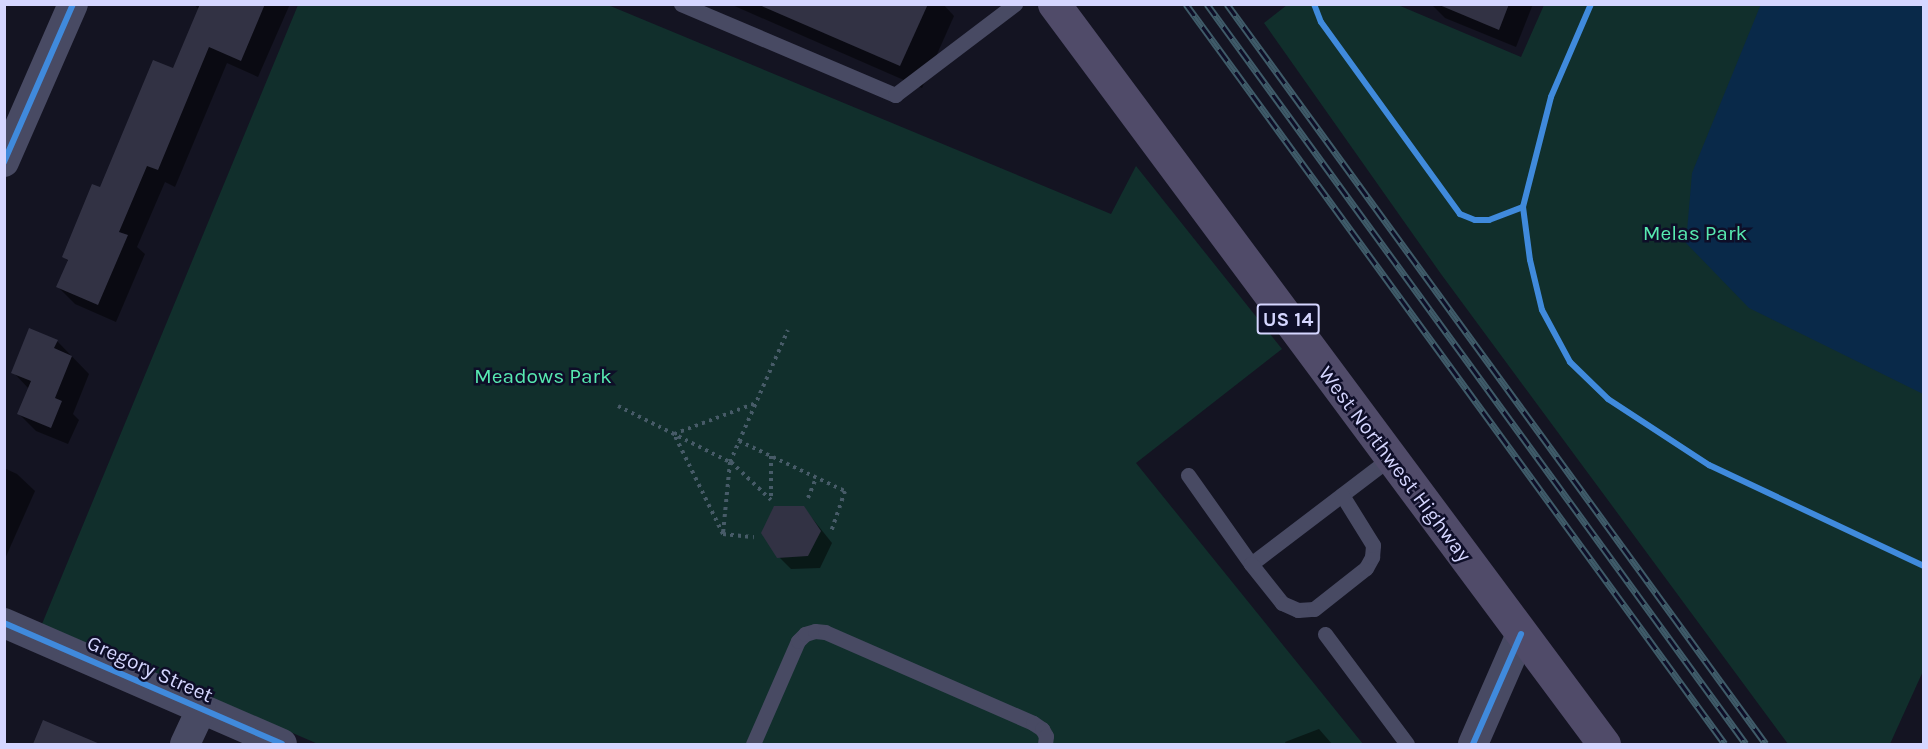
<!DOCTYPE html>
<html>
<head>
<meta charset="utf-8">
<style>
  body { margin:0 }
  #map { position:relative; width:1928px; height:749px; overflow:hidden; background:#141422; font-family:Karla,sans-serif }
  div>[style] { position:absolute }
  .green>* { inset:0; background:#112f2c }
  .water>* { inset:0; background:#092949 }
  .shadow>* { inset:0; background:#0007 }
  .building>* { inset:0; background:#323244 }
  .path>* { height:4px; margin-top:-2px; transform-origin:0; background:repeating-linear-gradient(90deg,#475b68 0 3px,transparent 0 7.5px) }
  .service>* { height:15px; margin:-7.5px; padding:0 7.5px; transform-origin:7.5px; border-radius:7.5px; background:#484a63 }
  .minor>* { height:30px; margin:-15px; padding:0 15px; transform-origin:15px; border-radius:15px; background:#484a63 }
  .primary>* { height:33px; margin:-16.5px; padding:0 16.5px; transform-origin:16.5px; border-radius:16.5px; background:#504b69 }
  .rail>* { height:7px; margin-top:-3.5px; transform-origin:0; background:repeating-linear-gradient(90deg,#0e0e28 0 14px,#3f5b69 0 28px); box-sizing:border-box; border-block:2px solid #3f5b69 }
  .cycleway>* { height:6px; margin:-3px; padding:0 3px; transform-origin:3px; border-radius:3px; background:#408adc }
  span { translate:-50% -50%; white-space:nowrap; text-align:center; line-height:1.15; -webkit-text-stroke:5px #0e0e28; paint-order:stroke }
  .shield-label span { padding:2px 4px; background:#0e0e28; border:2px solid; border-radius:4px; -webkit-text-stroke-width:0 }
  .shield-label { font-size:20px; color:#d5d6ff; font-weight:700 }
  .park-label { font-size:21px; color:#57e9b0 }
  .street-label { font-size:21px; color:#d5d6ff }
  .frame { position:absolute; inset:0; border:6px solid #d5d6ff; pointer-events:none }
</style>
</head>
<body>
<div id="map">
  <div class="green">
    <i style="clip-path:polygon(298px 5px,608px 5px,1111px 214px,1136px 166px,1282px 349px,1136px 463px,1363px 744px,318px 744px,42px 624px)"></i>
    <i style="clip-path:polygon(1287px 5px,1398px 5px,1521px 57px,1544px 5px,1923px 5px,1924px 669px,1890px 744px,1788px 744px,1441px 274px,1264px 23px)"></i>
  </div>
  <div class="water">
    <i style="clip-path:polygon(1761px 4px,1923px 5px,1923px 394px,1749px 308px,1686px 243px,1692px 173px)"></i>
  </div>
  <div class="shadow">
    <i style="clip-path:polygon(194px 4px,290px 4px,258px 77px,227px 63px,175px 187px,165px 182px,137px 247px,145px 254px,116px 322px,75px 304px,58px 287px,69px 262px,63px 256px,101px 189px,174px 70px,199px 10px)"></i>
    <i style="clip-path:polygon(730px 4px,943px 4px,954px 16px,922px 88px)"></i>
    <i style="clip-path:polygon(1431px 4px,1533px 4px,1516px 47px,1445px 18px)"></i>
    <i style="clip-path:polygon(57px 341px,89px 374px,73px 414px,79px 420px,68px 444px,36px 431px,19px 414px,29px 389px,13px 372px)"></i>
    <i style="clip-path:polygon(4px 468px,17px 474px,35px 491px,4px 561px)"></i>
    <i style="clip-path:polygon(804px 508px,832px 543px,820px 568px,791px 569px,779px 557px)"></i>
    <i style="clip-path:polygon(44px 722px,97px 744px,34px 744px)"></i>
    <i style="clip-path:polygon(1319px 729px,1332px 744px,1286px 744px,1285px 742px)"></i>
  </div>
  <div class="building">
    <i style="clip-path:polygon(200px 4px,265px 4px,241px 61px,209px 47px,158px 170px,147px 166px,119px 232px,128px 235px,98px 305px,56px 287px,68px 260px,62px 257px,92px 184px,100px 187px,153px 60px,173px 68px)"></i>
    <i style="clip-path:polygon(757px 4px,928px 4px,900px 66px)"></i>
    <i style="clip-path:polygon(1437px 4px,1509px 4px,1499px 30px)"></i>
    <i style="clip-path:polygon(29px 328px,58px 340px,54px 348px,72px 356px,55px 398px,62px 401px,51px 428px,17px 414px,31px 381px,11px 373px)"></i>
    <i style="clip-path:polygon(774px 506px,804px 506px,821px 531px,808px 556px,777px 558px,761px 533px)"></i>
    <i style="clip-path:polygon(43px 720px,100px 744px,33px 744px)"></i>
  </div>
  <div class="path">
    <i style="left:1591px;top:4px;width:101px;rotate:113.3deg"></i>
    <i style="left:1551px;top:97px;width:114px;rotate:104.3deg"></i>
    <i style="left:1523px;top:207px;width:53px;rotate:82.5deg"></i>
    <i style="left:1530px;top:260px;width:51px;rotate:76.5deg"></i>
    <i style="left:1542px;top:310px;width:59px;rotate:61.7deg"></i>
    <i style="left:1570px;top:362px;width:53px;rotate:44.2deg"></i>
    <i style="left:1608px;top:399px;width:121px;rotate:33.2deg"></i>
    <i style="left:1709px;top:465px;width:238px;rotate:25.2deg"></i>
    <i style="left:618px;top:406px;width:125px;rotate:26.6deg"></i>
    <i style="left:730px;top:462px;width:144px;rotate:-66.3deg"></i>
    <i style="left:739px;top:441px;width:117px;rotate:25.3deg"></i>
    <i style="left:845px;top:491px;width:43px;rotate:108.9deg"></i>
    <i style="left:771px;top:456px;width:43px;rotate:90deg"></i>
    <i style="left:730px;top:462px;width:72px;rotate:95.6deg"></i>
    <i style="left:723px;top:534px;width:31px;rotate:6deg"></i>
    <i style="left:731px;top:462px;width:55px;rotate:43.5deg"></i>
    <i style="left:808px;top:498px;width:22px;rotate:-68deg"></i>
    <i style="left:723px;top:534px;width:111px;rotate:-116.1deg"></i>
    <i style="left:674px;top:434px;width:88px;rotate:-20.7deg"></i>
  </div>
  <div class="service">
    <i style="left:681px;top:4px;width:233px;rotate:23deg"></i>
    <i style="left:895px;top:95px;width:151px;rotate:-37.2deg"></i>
    <i style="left:1188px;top:475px;width:109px;rotate:54.7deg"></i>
    <i style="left:1251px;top:564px;width:175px;rotate:-37.3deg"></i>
    <i style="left:1251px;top:564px;width:50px;rotate:51.5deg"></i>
    <i style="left:1282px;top:603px;width:17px;rotate:24deg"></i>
    <i style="left:1298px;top:610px;width:16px;rotate:-4deg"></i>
    <i style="left:1314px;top:609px;width:66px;rotate:-38.3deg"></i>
    <i style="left:1366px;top:568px;width:13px;rotate:-61deg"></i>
    <i style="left:1372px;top:557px;width:12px;rotate:-85deg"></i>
    <i style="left:1373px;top:545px;width:59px;rotate:-121.8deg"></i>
    <i style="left:1325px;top:634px;width:137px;rotate:53.3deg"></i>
    <i style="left:753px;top:744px;width:112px;rotate:-66.4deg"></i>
    <i style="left:798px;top:641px;width:10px;rotate:-45deg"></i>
    <i style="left:805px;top:634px;width:10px;rotate:-17deg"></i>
    <i style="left:815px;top:631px;width:10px;rotate:6deg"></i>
    <i style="left:825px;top:632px;width:227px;rotate:23.6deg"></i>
    <i style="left:1033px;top:723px;width:11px;rotate:34deg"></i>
    <i style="left:1042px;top:729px;width:8px;rotate:60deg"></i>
    <i style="left:1046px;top:736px;width:8px;rotate:97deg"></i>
  </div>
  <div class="minor">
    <i style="left:4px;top:162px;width:172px;rotate:-66.4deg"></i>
    <i style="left:4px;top:623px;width:303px;rotate:23.5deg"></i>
    <i style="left:185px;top:744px;width:38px;rotate:-65deg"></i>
    <i style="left:1473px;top:744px;width:120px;rotate:-66.4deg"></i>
  </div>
  <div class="primary">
    <i style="left:1054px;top:4px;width:922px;rotate:53.38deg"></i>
  </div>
  <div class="rail">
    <i style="left:1186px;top:4px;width:915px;rotate:53.93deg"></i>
    <i style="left:1207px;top:4px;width:915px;rotate:53.93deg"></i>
    <i style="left:1227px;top:4px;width:915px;rotate:53.93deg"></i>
  </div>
  <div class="cycleway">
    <i style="left:1314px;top:4px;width:19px;rotate:69deg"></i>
    <i style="left:1321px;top:22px;width:237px;rotate:54.1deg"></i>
    <i style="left:1460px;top:214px;width:16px;rotate:22deg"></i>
    <i style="left:1475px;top:220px;width:14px"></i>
    <i style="left:1489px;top:220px;width:36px;rotate:-21deg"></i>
    <i style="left:1591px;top:4px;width:101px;rotate:113.3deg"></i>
    <i style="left:1551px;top:97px;width:114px;rotate:104.3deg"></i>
    <i style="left:1523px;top:207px;width:53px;rotate:82.5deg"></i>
    <i style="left:1530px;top:260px;width:51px;rotate:76.5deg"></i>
    <i style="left:1542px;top:310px;width:59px;rotate:61.7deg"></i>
    <i style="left:1570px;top:362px;width:53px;rotate:44.2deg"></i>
    <i style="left:1608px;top:399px;width:121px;rotate:33.2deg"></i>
    <i style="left:1709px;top:465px;width:238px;rotate:25.2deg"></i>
    <i style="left:4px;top:162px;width:172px;rotate:-66.4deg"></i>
    <i style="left:4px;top:623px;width:303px;rotate:23.5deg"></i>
    <i style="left:1473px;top:744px;width:120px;rotate:-66.4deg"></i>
  </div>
  <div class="shield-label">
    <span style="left:1288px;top:319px">US 14</span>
  </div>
  <div class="park-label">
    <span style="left:1695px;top:233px">Melas Park</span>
    <span style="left:543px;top:376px">Meadows Park</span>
  </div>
  <div class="street-label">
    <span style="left:1395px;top:464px;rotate:53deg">West Northwest Highway</span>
    <span style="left:150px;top:669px;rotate:24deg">Gregory Street</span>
  </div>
  <div class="frame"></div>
</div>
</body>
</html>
